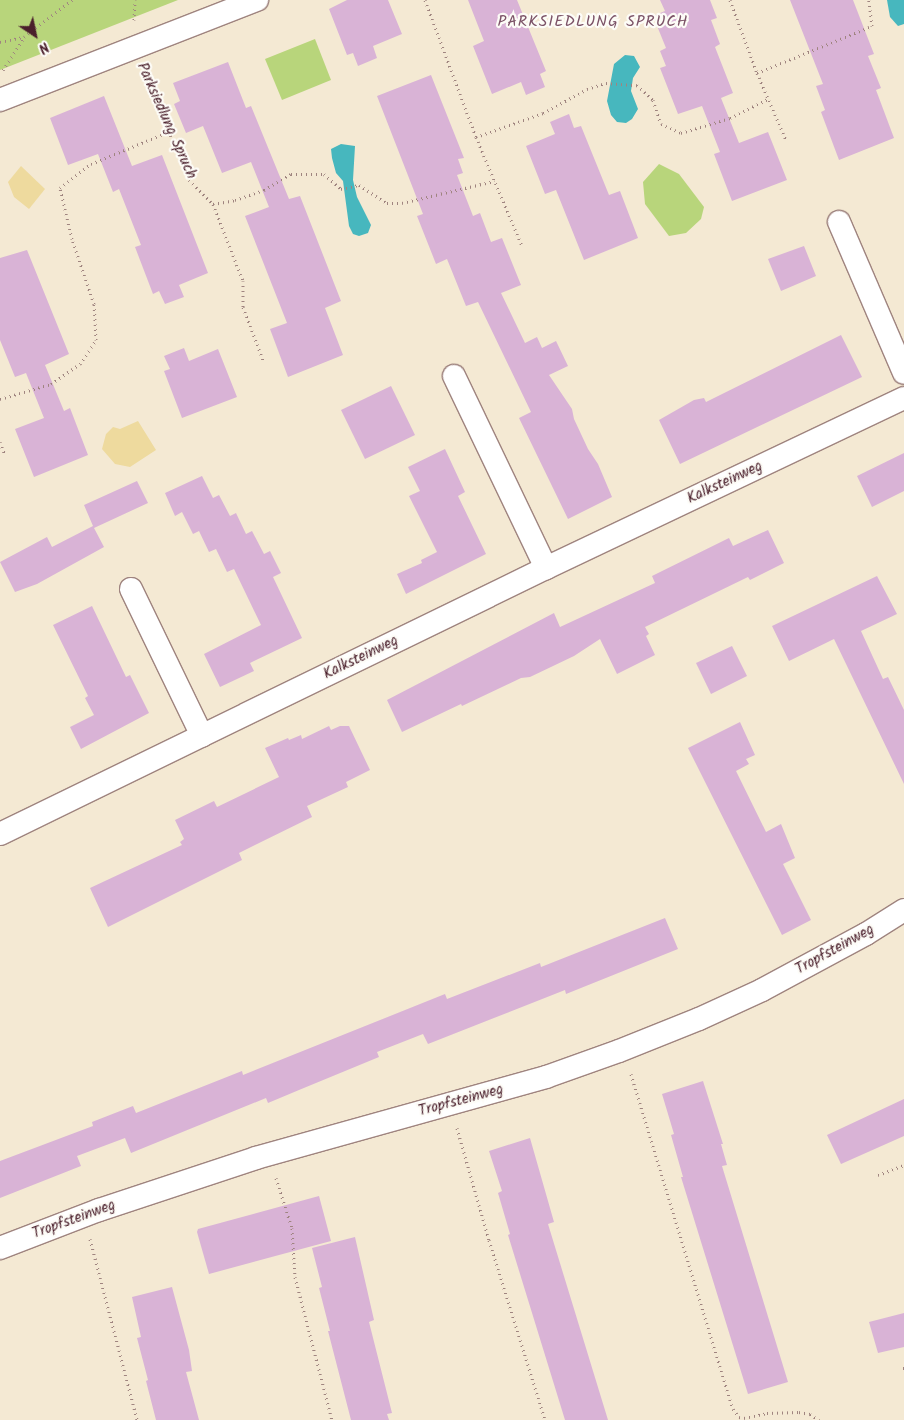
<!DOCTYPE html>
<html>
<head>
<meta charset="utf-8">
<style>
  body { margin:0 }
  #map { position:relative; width:904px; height:1420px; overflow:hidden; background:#f4e9d3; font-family:Kalam,sans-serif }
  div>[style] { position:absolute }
  .green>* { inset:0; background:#b8d57b }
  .sand>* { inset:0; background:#eeda9e }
  .water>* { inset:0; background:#47b7be }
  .building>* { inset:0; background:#d9b3d6 }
  .path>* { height:3px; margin-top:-1.5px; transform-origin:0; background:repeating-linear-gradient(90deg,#9f847f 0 1px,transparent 0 5px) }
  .roads { filter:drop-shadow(1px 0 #9f847f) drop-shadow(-1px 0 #9f847f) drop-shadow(0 1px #9f847f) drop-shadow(0 -1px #9f847f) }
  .street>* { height:22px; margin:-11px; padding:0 11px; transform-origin:11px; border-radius:11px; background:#fff }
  span { translate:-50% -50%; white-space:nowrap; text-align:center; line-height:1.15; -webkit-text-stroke:4.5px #fdfcf7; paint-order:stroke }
  .street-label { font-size:15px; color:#4a1f2b }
  .neighbourhood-label { font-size:16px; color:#7c5367; letter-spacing:1px }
  .north { position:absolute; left:10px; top:10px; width:50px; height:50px; -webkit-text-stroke:4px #fdfcf7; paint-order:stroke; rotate:146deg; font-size:14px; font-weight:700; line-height:20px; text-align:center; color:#4a1f2b }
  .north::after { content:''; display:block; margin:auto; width:18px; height:22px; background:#4a1f2b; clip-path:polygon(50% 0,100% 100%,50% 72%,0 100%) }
</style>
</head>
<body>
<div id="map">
  <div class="green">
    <i style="clip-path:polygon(0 0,178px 0,0 70px)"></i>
    <i style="clip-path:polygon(315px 39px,331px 80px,282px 100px,265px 59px)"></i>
    <i style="clip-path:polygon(659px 164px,679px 174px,704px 207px,701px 219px,686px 233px,669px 236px,645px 204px,643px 182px)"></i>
  </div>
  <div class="sand">
    <i style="clip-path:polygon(21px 166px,45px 189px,29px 209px,14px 197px,8px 182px)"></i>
    <i style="clip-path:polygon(138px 421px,156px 450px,130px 467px,115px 464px,102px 449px,106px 434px,113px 427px,120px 429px)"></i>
  </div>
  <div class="water">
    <i style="clip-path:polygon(887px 0,904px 0,904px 24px,898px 26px,890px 17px)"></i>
    <i style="clip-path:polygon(625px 55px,634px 56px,640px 67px,633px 78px,631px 91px,638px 109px,632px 119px,626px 123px,617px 122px,611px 115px,607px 101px,614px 64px)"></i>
    <i style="clip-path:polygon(341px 144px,355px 146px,353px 180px,357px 197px,371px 225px,368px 233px,359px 236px,353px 234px,349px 226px,343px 181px,336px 173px,332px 158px,331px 149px)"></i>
  </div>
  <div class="building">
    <i style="clip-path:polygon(347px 0,388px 0,402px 34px,373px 46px,377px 58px,358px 66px,353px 53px,347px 55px,329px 9px)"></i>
    <i style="clip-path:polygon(468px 0,517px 0,546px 71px,540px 74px,545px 87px,526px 95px,521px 82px,492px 94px,473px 46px,484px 41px)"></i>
    <i style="clip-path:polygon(660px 0,710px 0,717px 18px,711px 20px,720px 44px,715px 47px,733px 93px,721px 98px,739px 143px,768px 132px,787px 180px,732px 201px,714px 154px,720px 152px,702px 106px,678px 114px,660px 68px,666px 66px,660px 51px,666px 48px,653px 16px,665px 11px)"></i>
    <i style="clip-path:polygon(790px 0,853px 0,874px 54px,868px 56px,881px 88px,876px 90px,894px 138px,839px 160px,821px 112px,825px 110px,816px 86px,823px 84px)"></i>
    <i style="clip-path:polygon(228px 62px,246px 108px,251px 106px,289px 199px,300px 196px,341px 301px,325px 308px,343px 355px,288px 377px,270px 329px,287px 323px,245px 216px,269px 207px,251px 162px,222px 173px,203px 126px,186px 133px,174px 104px,180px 101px,173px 83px)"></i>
    <i style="clip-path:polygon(431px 75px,464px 158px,458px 159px,463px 173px,457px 175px,473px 216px,480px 213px,491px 242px,502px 238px,521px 285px,501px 293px,525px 343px,537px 337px,542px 348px,556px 341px,568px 366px,549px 375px,572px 409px,574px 419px,588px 449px,598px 464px,612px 497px,568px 519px,519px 418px,531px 412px,478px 302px,466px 306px,447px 259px,436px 264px,417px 216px,423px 214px,377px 96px)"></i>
    <i style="clip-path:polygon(104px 96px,132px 166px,162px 155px,208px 273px,179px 285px,184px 297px,165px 304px,159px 291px,153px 294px,135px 247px,141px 245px,119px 189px,113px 192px,98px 154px,68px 165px,50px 118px)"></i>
    <i style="clip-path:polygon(569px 114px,574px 128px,581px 126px,609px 195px,620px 191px,638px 238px,584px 260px,556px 190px,545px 194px,526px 146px,555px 134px,550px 122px)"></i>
    <i style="clip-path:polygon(804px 246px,816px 276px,781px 291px,768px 259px)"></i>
    <i style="clip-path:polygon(27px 250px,69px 354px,45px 365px,64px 411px,70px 408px,88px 455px,34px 477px,15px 429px,44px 418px,26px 373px,15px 377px,0 340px,0 258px)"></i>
    <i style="clip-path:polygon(841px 335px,862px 377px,680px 464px,659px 420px,694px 400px,704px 398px,706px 402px)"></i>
    <i style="clip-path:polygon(184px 348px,189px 361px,218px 349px,237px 397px,182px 418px,164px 371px,170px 369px,164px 356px)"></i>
    <i style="clip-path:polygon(391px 386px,415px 435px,365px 459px,341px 410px)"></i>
    <i style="clip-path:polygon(445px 449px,465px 492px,458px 496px,486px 554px,406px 594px,397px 574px,422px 563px,421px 560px,437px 552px,409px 496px,420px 491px,408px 467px)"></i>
    <i style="clip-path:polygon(904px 453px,904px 491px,872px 507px,857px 476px)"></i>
    <i style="clip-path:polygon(202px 476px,213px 498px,219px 495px,230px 516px,236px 513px,246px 534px,252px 531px,264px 554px,270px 551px,281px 573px,273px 577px,302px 638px,250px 663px,254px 671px,220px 687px,204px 654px,261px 625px,234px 569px,227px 572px,216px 549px,209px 552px,199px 531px,193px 534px,182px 512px,175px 516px,165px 493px)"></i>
    <i style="clip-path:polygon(137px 481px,148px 503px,94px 528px,104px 547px,37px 584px,15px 592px,0 562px,47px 537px,52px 547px,93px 526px,84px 505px)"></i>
    <i style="clip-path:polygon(768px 530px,784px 563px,750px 580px,748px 577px,645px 627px,649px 634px,646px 636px,655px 655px,617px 674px,600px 639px,574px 656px,530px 677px,521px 678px,462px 706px,461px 704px,402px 732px,387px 700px,554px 613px,560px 627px,655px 583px,652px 576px,729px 538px,733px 546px)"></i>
    <i style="clip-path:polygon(877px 576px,897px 614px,861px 631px,883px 679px,888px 677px,904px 710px,904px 784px,834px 639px,789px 661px,772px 626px)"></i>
    <i style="clip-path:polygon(92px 606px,126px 677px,130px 675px,149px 713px,81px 749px,70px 727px,94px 715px,85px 698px,88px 696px,53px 625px)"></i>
    <i style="clip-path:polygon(732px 646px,747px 676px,711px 694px,696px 663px)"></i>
    <i style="clip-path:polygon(740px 722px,755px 755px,746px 759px,749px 764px,736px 771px,766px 832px,781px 824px,795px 858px,783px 864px,811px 920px,782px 935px,688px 748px)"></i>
    <i style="clip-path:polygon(329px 726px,331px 730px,340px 726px,349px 726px,370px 770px,346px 782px,348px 787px,307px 806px,312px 817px,239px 853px,242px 860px,108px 927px,90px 888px,182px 845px,180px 842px,184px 839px,175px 820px,214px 801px,217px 807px,279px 777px,265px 748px,288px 738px,289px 740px,301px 735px,302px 739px)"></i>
    <i style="clip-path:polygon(665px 918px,678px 949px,566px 994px,565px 990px,428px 1044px,423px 1034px,377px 1052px,379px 1057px,299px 1090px,268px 1103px,266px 1098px,131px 1153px,125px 1138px,77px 1156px,81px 1166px,0 1198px,0 1161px,93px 1126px,92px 1122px,133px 1106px,136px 1113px,242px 1071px,243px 1075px,445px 994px,447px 999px,540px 963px,541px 967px)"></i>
    <i style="clip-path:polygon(703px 1081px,723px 1144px,721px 1144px,727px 1165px,722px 1166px,788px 1382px,748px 1394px,681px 1177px,683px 1177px,671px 1135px,674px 1134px,662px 1094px)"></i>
    <i style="clip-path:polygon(904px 1099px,904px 1136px,841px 1164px,827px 1135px)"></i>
    <i style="clip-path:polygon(530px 1138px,554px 1222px,548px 1224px,608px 1420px,565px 1420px,508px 1235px,510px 1234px,498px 1193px,502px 1191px,489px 1151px)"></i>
    <i style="clip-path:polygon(319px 1196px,331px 1241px,209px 1274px,197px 1232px,198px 1229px)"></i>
    <i style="clip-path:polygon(355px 1237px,374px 1320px,369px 1322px,392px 1413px,387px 1414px,389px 1420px,351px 1420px,328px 1331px,330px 1331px,319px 1288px,322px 1287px,312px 1248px)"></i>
    <i style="clip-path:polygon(172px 1287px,189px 1350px,192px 1371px,186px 1372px,199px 1420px,156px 1420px,146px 1381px,148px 1380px,137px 1338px,141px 1337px,132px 1297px)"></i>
    <i style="clip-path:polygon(904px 1313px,904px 1347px,878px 1353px,869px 1322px)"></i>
  </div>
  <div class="path">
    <i style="left:425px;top:0;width:146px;rotate:69.6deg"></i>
    <i style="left:476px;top:137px;width:118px;rotate:67.1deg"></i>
    <i style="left:730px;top:0;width:78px;rotate:69.7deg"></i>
    <i style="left:757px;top:73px;width:73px;rotate:66.6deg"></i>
    <i style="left:134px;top:20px;width:20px;rotate:-87deg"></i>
    <i style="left:0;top:42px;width:25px;rotate:-12deg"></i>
    <i style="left:24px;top:37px;width:61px;rotate:-37.6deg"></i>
    <i style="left:3px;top:70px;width:38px;rotate:-57deg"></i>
    <i style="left:143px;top:71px;width:118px;rotate:67.1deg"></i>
    <i style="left:189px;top:180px;width:34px;rotate:45deg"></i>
    <i style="left:213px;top:204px;width:83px;rotate:68.7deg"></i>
    <i style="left:243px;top:281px;width:26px;rotate:90deg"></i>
    <i style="left:243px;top:307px;width:57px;rotate:69.3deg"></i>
    <i style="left:757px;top:73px;width:124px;rotate:-22.2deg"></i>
    <i style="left:872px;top:26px;width:26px;rotate:-97deg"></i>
    <i style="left:476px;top:137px;width:71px;rotate:-19.7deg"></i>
    <i style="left:543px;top:113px;width:50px;rotate:-28.6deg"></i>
    <i style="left:587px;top:89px;width:20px;rotate:-18deg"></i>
    <i style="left:606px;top:83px;width:31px;rotate:4deg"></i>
    <i style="left:637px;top:85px;width:22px;rotate:43deg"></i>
    <i style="left:653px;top:100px;width:25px;rotate:72deg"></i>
    <i style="left:661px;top:124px;width:22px;rotate:24deg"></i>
    <i style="left:681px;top:133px;width:51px;rotate:-17deg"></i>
    <i style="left:730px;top:118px;width:42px;rotate:-26.6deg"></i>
    <i style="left:213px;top:204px;width:22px;rotate:-10deg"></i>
    <i style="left:235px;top:200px;width:31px;rotate:-19deg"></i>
    <i style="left:264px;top:190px;width:31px;rotate:-31deg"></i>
    <i style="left:291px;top:174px;width:33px"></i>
    <i style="left:324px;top:174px;width:23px;rotate:41deg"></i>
    <i style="left:341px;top:189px;width:18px;rotate:-13deg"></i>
    <i style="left:359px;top:185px;width:33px;rotate:33deg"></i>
    <i style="left:387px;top:203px;width:15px"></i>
    <i style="left:402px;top:203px;width:95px;rotate:-13.4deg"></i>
    <i style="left:0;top:399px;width:53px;rotate:-16.4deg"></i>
    <i style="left:51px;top:384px;width:35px;rotate:-35deg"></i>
    <i style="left:80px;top:364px;width:29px;rotate:-56deg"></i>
    <i style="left:96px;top:340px;width:36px;rotate:-93deg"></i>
    <i style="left:94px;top:304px;width:69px;rotate:-108.7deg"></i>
    <i style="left:72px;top:239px;width:52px;rotate:-103.2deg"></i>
    <i style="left:60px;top:188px;width:39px;rotate:-38deg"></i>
    <i style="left:91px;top:164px;width:83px;rotate:-22.6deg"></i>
    <i style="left:0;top:442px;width:14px;rotate:69deg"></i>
    <i style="left:631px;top:1074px;width:350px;rotate:73.1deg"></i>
    <i style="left:733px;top:1409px;width:10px;rotate:53deg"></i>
    <i style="left:739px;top:1417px;width:5px;rotate:11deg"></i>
    <i style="left:744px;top:1418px;width:24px;rotate:-12deg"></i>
    <i style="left:767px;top:1413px;width:32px;rotate:-2deg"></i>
    <i style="left:799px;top:1412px;width:11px;rotate:10deg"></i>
    <i style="left:810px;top:1414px;width:11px;rotate:34deg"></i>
    <i style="left:457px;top:1128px;width:116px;rotate:74.1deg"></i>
    <i style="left:489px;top:1240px;width:189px;rotate:72.7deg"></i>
    <i style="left:878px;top:1175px;width:28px;rotate:-21deg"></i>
    <i style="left:276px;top:1178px;width:52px;rotate:72.3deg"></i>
    <i style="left:292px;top:1228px;width:49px;rotate:86.5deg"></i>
    <i style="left:295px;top:1277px;width:148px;rotate:75.5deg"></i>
    <i style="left:90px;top:1239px;width:187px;rotate:75.4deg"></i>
    <i style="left:903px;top:1368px;width:1px"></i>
  </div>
  <div class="roads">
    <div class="street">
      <i style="left:0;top:100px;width:276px;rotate:-21.3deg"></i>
      <i style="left:839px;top:222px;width:164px;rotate:66.7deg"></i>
      <i style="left:454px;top:376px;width:213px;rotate:64.4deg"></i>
      <i style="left:131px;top:589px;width:163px;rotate:64.2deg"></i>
      <i style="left:0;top:834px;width:607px;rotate:-25.97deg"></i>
      <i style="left:546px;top:568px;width:396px;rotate:-25.4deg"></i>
      <i style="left:0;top:1248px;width:106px;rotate:-21deg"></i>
      <i style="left:99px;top:1210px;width:165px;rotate:-18.3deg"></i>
      <i style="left:256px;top:1158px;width:301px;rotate:-15.6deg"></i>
      <i style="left:546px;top:1077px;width:77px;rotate:-19.6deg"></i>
      <i style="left:619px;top:1051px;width:86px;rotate:-21.8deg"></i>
      <i style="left:699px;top:1019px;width:69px;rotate:-24.7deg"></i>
      <i style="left:762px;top:990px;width:118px;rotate:-28.3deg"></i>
      <i style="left:866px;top:934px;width:45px;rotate:-32.3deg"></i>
    </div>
  </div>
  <div class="street-label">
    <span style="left:166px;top:121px;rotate:66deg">Parksiedlung Spruch</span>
    <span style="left:725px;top:483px;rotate:-25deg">Kalksteinweg</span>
    <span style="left:361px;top:658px;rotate:-26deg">Kalksteinweg</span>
    <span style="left:835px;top:950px;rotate:-29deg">Tropfsteinweg</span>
    <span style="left:461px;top:1101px;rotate:-15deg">Tropfsteinweg</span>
    <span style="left:74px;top:1220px;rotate:-20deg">Tropfsteinweg</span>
  </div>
  <div class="neighbourhood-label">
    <span style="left:593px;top:22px">PARKSIEDLUNG SPRUCH</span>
  </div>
  <div class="north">N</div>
</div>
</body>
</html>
